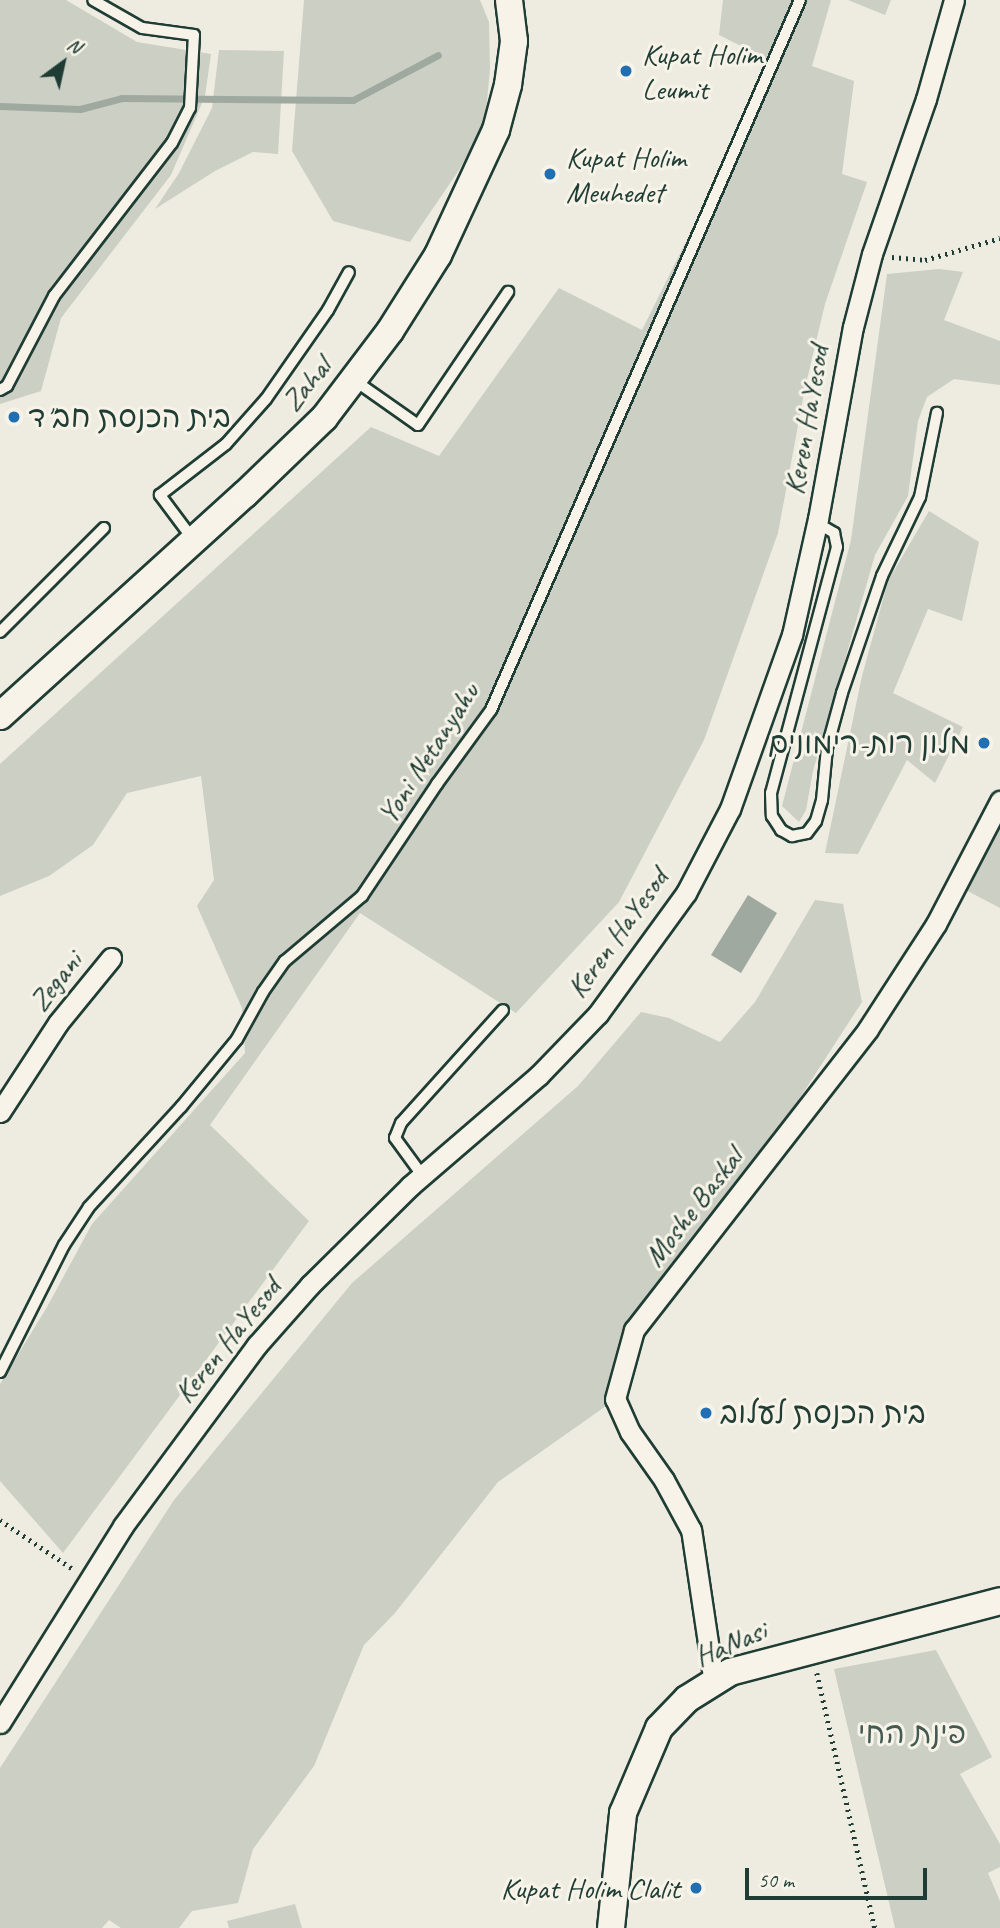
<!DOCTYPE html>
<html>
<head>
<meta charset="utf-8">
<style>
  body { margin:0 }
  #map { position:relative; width:1000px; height:1928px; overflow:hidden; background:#eeece1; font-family:Caveat,"Playpen Sans Hebrew",sans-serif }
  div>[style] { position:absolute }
  .green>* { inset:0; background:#cccfc4 }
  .water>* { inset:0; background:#9fa99f }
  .stream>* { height:7px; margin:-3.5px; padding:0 3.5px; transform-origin:3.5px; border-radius:3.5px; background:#9fa99f }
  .path>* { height:4.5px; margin-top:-2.25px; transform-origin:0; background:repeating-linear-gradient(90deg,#1f3d34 0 2px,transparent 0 7px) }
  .roads { filter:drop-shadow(2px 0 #1f3d34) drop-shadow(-2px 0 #1f3d34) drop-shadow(0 2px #1f3d34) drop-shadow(0 -2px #1f3d34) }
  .lane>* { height:10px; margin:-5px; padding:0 5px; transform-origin:5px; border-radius:5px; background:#f7f3e8 }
  .street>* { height:19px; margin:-9.5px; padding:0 9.5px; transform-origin:9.5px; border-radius:9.5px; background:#f7f3e8 }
  .secondary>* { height:26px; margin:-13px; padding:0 13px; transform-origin:13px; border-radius:13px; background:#f7f3e8 }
  .dots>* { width:19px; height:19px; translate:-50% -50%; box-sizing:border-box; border:4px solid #f7f3e8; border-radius:50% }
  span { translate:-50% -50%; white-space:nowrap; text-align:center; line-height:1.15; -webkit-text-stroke:6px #f7f3e8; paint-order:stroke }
  .poi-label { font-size:30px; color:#1f3d34 }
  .left { translate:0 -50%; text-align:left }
  .right { translate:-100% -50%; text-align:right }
  .street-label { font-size:30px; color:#1f3d34 }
  .park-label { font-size:30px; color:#425a51 }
  .north { position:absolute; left:28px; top:28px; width:70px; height:70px; -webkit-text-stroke:5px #f7f3e8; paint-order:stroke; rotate:33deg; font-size:19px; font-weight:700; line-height:28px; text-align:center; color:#1f3d34 }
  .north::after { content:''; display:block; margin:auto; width:24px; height:32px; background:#1f3d34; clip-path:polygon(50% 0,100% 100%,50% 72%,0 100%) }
  .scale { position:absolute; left:745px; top:1868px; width:182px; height:32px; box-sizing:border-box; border:4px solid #1f3d34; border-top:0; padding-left:9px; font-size:21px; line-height:24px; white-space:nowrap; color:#1f3d34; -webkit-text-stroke:5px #f7f3e8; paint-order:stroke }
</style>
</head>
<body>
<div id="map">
  <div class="green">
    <i style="clip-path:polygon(0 0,66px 0,137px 42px,211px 54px,205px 96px,171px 175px,61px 318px,41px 391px,0 404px)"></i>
    <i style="clip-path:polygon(304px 0,480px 0,489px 22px,490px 69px,485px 123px,459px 170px,410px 242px,333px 221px,292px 151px)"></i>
    <i style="clip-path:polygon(723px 0,831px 0,812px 66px,854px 81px,842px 174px,867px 182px,825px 304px,805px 388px,778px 533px,704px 740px,619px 902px,516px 1013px,360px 913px,210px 1125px,309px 1221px,63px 1553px,0 1481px,0 1384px,47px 1307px,92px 1224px,245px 1053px,242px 1008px,197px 906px,214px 880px,201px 776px,127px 793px,93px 845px,49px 876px,0 896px,0 764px,371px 427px,439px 456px,559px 288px,642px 330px,775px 63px,719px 35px)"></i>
    <i style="clip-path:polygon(848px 0,891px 0,885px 15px)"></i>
    <i style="clip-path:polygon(219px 50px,284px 51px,278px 154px,253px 152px,215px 171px,155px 209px,179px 173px,212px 108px)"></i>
    <i style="clip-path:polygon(939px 269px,963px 272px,944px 320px,1000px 341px,1000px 385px,954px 379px,927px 397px,918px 421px,908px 496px,875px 555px,813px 771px,806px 810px,799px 822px,782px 806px,851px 540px,887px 274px)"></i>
    <i style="clip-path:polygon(929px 511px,979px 542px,962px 621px,928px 609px,893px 693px,963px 727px,935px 783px,907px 760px,858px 854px,825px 853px,862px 676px,888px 581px)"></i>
    <i style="clip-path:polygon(1000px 818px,1000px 908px,962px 888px)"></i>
    <i style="clip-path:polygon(815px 900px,843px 904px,862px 1002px,766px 1150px,615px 1359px,606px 1406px,498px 1482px,395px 1613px,364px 1645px,314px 1766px,253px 1849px,238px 1903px,192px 1911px,179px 1928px,121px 1928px,109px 1920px,102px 1928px,0 1928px,0 1768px,174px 1500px,352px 1283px,578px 1086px,641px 1012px,669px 1018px,720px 1042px,755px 1002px)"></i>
    <i style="clip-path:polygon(936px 1650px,992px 1757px,960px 1774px,1000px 1844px,1000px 1867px,988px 1873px,1000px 1901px,1000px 1928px,895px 1928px,834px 1669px)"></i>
    <i style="clip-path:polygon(295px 1904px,302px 1928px,229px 1928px,227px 1921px)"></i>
  </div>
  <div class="water">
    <i style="clip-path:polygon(748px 895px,777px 913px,741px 973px,711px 955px)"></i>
  </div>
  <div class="stream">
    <i style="left:0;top:106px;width:80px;rotate:2.1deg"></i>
    <i style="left:80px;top:109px;width:43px;rotate:-14.7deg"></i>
    <i style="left:122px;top:98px;width:231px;rotate:0.5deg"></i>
    <i style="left:353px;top:100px;width:96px;rotate:-27.9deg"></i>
  </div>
  <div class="path">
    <i style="left:892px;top:257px;width:33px;rotate:5deg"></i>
    <i style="left:925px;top:260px;width:78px;rotate:-16.3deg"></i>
    <i style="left:0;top:1520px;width:88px;rotate:33.9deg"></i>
    <i style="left:817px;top:1673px;width:262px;rotate:77.2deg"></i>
  </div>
  <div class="roads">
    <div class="lane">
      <i style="left:354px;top:380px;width:78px;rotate:35.1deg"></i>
      <i style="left:418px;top:425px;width:161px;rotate:-55.9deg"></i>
      <i style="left:0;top:390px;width:8px;rotate:-30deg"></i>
      <i style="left:7px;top:386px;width:102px;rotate:-62.4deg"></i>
      <i style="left:54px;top:296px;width:193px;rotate:-52.4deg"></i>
      <i style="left:172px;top:143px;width:39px;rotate:-63deg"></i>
      <i style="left:190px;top:108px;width:73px;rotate:-86.9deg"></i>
      <i style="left:194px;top:35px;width:52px;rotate:-172.3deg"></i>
      <i style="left:142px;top:28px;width:56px;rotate:-150.3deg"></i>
      <i style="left:817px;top:523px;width:20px;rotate:30deg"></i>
      <i style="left:834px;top:533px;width:14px;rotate:78deg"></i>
      <i style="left:837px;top:547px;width:255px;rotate:105deg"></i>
      <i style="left:771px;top:793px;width:23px;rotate:88deg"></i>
      <i style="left:772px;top:816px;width:17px;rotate:57deg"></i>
      <i style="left:781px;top:830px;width:13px;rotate:29deg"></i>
      <i style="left:792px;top:836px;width:15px;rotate:-11deg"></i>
      <i style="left:807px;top:833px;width:15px;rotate:-53deg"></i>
      <i style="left:816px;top:821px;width:22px;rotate:-74deg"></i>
      <i style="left:822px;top:800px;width:52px;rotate:-84.5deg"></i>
      <i style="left:827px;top:748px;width:57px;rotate:-74.7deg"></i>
      <i style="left:842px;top:693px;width:124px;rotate:-71.1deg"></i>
      <i style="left:882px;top:576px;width:88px;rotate:-64.3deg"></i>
      <i style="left:920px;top:497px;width:86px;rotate:-78.6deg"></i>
      <i style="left:192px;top:538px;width:54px;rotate:-126.7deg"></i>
      <i style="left:160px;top:495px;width:83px;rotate:-37.7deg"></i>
      <i style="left:226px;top:444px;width:60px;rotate:-48.4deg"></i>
      <i style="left:266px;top:399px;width:108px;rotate:-55.1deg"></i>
      <i style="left:328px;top:310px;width:43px;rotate:-61.1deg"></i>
      <i style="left:0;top:632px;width:147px;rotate:-45deg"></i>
      <i style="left:422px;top:1175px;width:46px;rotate:-126.1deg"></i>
      <i style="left:395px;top:1138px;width:16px;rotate:-68deg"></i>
      <i style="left:401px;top:1123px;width:152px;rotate:-47.9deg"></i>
      <i style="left:0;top:1372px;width:142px;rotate:-63.3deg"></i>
      <i style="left:64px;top:1245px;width:45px;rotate:-56.7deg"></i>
      <i style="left:89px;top:1207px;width:136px;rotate:-47.4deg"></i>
      <i style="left:181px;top:1107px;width:88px;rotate:-50.5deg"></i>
      <i style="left:237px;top:1039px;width:54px;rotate:-61deg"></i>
      <i style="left:263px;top:992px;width:38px;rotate:-55deg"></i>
      <i style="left:285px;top:961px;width:101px;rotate:-40.2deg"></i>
      <i style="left:362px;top:896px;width:135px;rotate:-56.2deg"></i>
      <i style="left:437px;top:784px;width:92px;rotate:-53.9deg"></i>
      <i style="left:491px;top:710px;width:774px;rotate:-66.48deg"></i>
    </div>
    <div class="street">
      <i style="left:0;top:1112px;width:106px;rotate:-56.9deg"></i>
      <i style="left:58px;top:1023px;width:84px;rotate:-50.8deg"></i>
      <i style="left:714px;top:1683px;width:155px;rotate:-98.5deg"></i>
      <i style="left:691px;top:1530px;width:57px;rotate:-118.4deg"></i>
      <i style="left:664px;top:1480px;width:59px;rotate:-125.3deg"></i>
      <i style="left:630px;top:1432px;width:36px;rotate:-114deg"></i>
      <i style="left:615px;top:1399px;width:72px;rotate:-74.6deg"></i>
      <i style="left:634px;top:1330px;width:381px;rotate:-52.1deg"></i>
      <i style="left:868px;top:1029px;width:125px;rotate:-57.1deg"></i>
      <i style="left:936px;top:924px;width:139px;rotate:-62.5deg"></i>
      <i style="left:0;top:1723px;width:232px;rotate:-58deg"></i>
      <i style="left:123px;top:1526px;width:225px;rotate:-53.5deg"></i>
      <i style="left:257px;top:1345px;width:80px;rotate:-48.5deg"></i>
      <i style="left:310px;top:1285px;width:141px;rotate:-44.7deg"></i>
      <i style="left:410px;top:1186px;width:170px;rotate:-40.7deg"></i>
      <i style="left:539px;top:1075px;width:85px;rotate:-46deg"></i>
      <i style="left:598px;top:1014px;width:150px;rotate:-54deg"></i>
      <i style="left:686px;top:893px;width:95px;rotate:-62.4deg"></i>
      <i style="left:730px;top:809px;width:185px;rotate:-70.4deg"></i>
      <i style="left:792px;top:635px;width:119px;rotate:-77.4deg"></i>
      <i style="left:818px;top:519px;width:195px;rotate:-79.7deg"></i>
      <i style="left:853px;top:327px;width:75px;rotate:-75.4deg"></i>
      <i style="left:872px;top:254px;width:164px;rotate:-70.8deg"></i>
      <i style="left:926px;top:99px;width:103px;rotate:-74.2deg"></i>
    </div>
    <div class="secondary">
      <i style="left:0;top:716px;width:331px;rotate:-42.2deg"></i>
      <i style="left:245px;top:494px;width:110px;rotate:-43.9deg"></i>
      <i style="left:324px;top:418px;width:109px;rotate:-52.8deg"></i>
      <i style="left:390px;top:331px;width:90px;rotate:-57.7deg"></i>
      <i style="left:438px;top:255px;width:138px;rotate:-65.1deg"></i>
      <i style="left:496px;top:130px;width:47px;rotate:-75.1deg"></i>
      <i style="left:508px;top:85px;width:44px;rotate:-82.2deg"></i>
      <i style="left:514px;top:41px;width:41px;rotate:-97deg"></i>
      <i style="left:611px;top:1928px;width:116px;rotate:-84deg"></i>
      <i style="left:623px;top:1813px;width:92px;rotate:-67deg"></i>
      <i style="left:659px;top:1728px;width:40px;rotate:-46deg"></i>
      <i style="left:687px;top:1699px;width:51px;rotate:-32.1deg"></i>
      <i style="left:730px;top:1672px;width:279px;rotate:-14.7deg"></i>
    </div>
  </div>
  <div class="dots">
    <i style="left:626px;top:71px;background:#1f6fb2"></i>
    <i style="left:550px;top:174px;background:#1f6fb2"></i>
    <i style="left:14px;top:417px;background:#1f6fb2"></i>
    <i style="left:984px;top:743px;background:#1f6fb2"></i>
    <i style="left:706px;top:1413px;background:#1f6fb2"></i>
    <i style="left:696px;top:1888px;background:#1f6fb2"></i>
  </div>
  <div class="poi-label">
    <span class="left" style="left:642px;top:71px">Kupat Holim<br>Leumit</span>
    <span class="left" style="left:566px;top:174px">Kupat Holim<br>Meuhedet</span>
    <span class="left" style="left:28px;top:417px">בית הכנסת חב"ד</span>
    <span class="right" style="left:970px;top:743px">מלון רות-רימונים</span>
    <span class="left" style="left:720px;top:1413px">בית הכנסת לעלוב</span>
    <span class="right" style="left:680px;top:1888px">Kupat Holim Clalit</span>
  </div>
  <div class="street-label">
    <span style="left:306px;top:384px;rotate:-50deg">Zahal</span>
    <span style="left:806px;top:420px;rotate:-80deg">Keren HaYesod</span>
    <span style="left:428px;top:753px;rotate:-57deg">Yoni Netanyahu</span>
    <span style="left:617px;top:933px;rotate:-54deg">Keren HaYesod</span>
    <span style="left:55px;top:981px;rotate:-52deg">Zegani</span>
    <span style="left:693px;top:1207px;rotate:-52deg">Moshe Baskal</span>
    <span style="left:227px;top:1340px;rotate:-51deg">Keren HaYesod</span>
    <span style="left:730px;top:1643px;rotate:-23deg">HaNasi</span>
  </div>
  <div class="park-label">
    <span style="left:912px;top:1733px">פינת החי</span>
  </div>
  <div class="north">N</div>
  <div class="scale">50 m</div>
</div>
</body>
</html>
